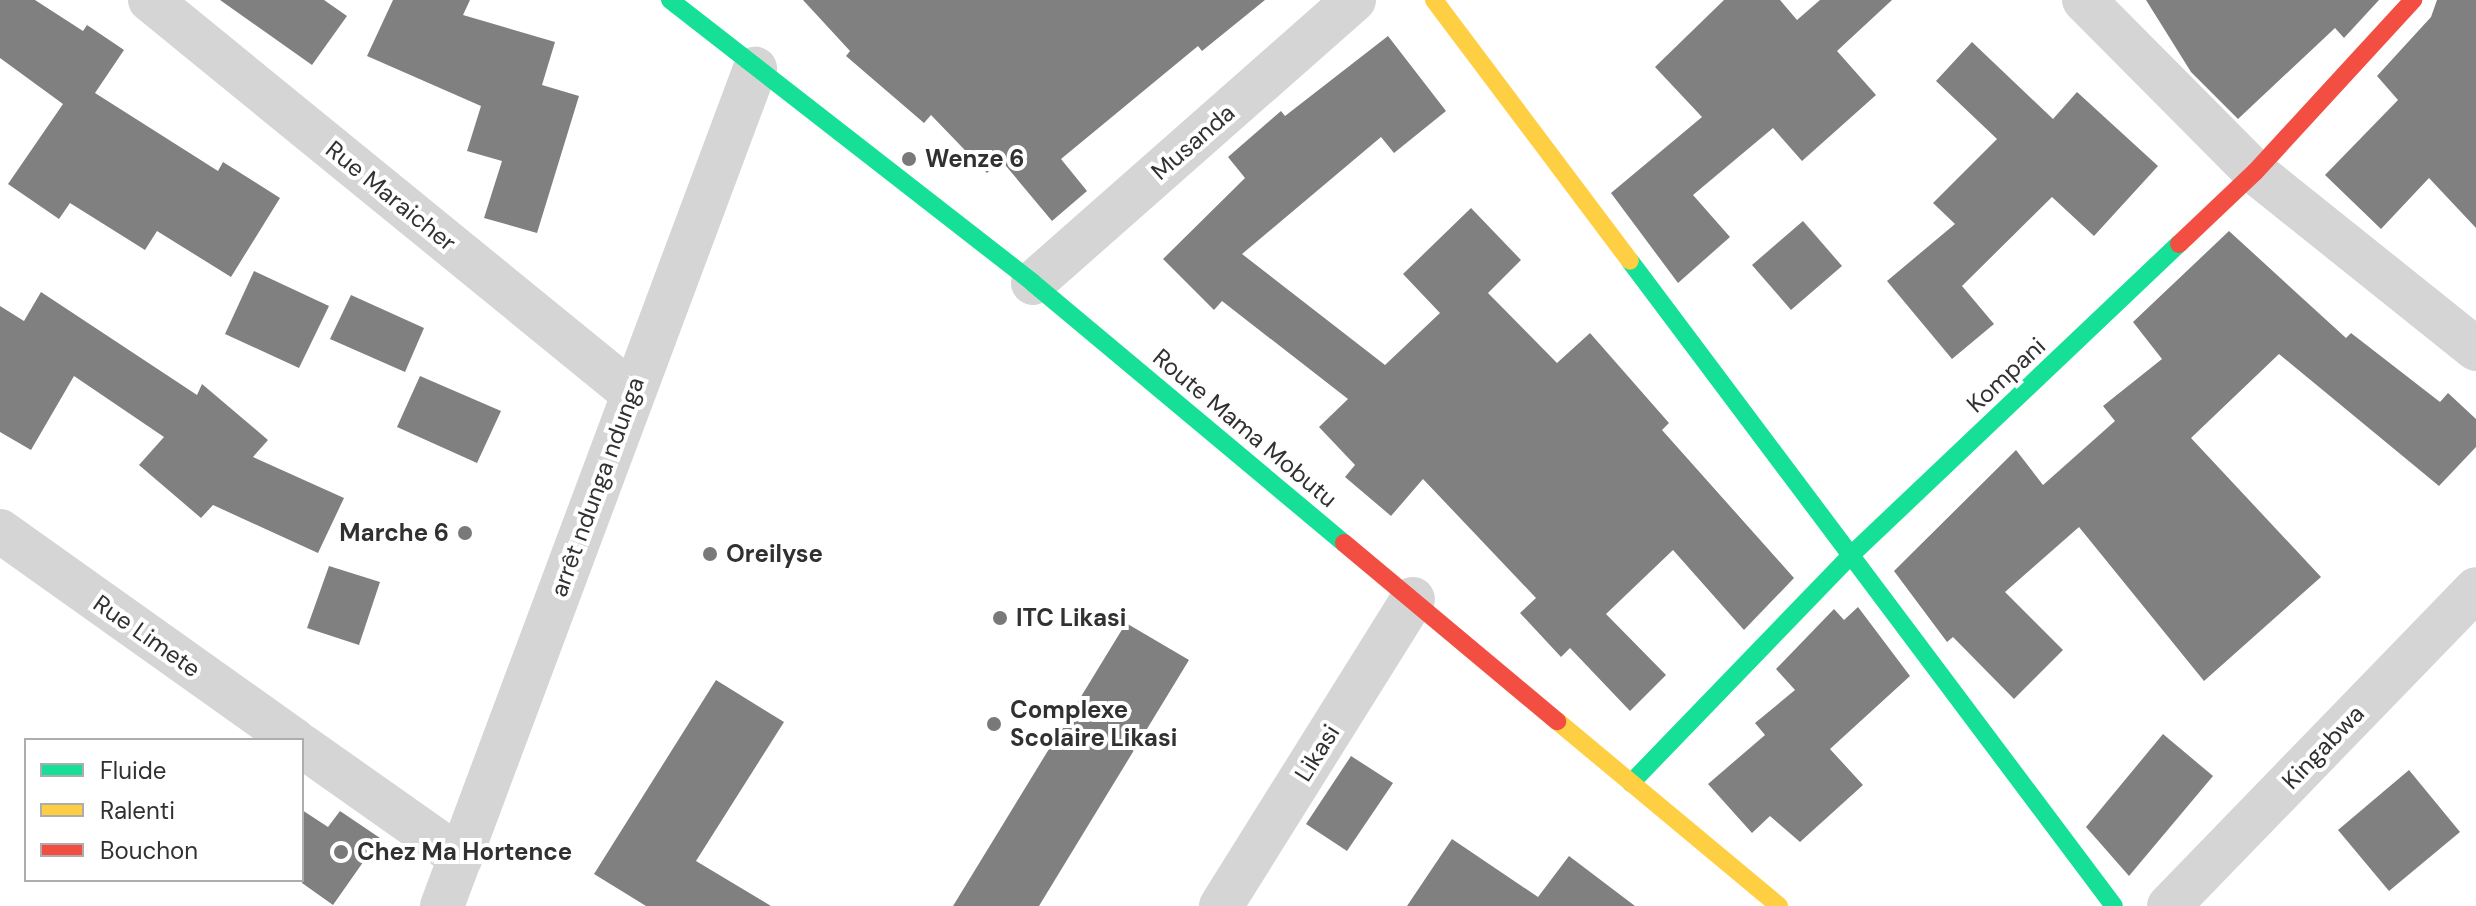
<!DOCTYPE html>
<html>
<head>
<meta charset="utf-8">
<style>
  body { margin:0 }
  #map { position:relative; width:2476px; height:906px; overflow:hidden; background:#fff; font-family:"DM Sans",sans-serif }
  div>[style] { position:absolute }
  .building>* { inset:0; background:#808080 }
  .street>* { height:44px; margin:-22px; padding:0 22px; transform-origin:22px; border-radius:22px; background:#d5d5d5 }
  .fast>* { height:18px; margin:-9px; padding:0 9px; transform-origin:9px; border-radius:9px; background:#16e098 }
  .slow>* { height:18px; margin:-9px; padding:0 9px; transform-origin:9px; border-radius:9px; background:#ffcf43 }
  .jam>* { height:18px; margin:-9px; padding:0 9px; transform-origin:9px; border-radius:9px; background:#f24e42 }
  .dots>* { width:22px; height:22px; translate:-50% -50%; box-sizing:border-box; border:4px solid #fff; border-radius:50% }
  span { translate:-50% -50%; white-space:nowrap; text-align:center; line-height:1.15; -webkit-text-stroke:8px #fff; paint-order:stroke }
  .street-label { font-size:24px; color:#313131 }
  .poi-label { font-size:24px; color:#313131; font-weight:700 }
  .left { translate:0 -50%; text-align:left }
  .right { translate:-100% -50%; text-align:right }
  .legend { position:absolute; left:24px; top:738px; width:280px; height:144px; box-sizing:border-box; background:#fff; border:2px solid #adadad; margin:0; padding:10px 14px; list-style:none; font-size:24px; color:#313131 }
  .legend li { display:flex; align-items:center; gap:16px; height:40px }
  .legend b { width:40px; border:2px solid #adadad }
</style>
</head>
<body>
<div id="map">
  <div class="building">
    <i style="clip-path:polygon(0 0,35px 0,83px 31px,87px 25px,124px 50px,95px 93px,218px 171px,223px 162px,280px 198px,231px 277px,157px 231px,145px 250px,70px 203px,59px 219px,8px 184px,63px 104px,0 58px)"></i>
    <i style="clip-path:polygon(220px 0,324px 0,347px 16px,312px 65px)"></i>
    <i style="clip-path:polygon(393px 0,470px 0,463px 15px,555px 42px,542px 85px,579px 96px,537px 233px,484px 218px,502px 161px,467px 151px,481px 106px,367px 56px)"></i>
    <i style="clip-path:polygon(803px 0,1265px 0,1202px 51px,1198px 46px,1061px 159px,1087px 191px,1052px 221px,1001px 160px,987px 173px,931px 115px,924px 123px,846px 56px,850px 51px)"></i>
    <i style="clip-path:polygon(1724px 0,1780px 0,1797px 20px,1820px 0,1892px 0,1837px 51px,1876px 95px,1802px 161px,1773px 128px,1693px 195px,1730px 237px,1678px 283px,1611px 193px,1702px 117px,1655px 67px)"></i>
    <i style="clip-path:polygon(2146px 0,2379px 0,2344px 38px,2335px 28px,2238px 119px,2191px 72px)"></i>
    <i style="clip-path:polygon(2437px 0,2476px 0,2476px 228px,2429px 178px,2381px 229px,2325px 175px,2398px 100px,2377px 76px,2431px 17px)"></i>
    <i style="clip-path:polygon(1388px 36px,1446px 111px,1394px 153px,1381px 137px,1242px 254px,1385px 365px,1440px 313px,1403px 274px,1471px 208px,1521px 260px,1488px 293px,1557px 363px,1590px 333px,1669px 423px,1662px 430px,1794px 578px,1744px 630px,1673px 550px,1606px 614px,1666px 675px,1630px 711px,1570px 648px,1561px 657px,1520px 613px,1536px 598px,1423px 479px,1391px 516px,1345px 477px,1355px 465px,1319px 427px,1348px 399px,1222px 301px,1214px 310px,1163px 259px,1245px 178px,1228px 157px,1281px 111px,1285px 116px)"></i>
    <i style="clip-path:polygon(1972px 42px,2053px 119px,2077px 92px,2158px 166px,2094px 236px,2052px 197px,1962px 286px,1994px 324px,1952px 359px,1887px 281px,1955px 224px,1933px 203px,1997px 139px,1936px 81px)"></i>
    <i style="clip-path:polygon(1803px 221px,1842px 266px,1791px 310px,1752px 265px)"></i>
    <i style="clip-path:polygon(2229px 231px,2346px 338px,2351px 333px,2440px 402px,2448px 393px,2476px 419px,2476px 447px,2439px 486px,2279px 354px,2191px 438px,2321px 577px,2204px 681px,2079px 527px,2005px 592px,2063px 650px,2014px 699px,1953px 637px,1947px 642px,1894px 571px,2016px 450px,2043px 485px,2115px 421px,2103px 406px,2162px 359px,2133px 322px)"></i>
    <i style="clip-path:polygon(254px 271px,329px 306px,299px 368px,225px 334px)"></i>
    <i style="clip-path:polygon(41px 292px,197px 395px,202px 384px,268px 440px,253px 457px,344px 498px,318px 553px,213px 505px,201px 518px,139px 465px,164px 437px,74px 376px,31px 450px,0 432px,0 306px,24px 321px)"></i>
    <i style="clip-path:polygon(351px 295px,424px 328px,405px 372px,330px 339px)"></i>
    <i style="clip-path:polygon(420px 376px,501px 411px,477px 463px,397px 427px)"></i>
    <i style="clip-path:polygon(329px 566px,380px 582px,359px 645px,307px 628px)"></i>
    <i style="clip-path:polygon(1858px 607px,1910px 676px,1830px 749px,1863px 785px,1800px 842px,1770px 816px,1752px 833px,1708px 784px,1765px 735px,1755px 723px,1795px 690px,1776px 669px,1834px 609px,1844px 620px)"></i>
    <i style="clip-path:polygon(1126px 623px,1189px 660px,1039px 906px,953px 906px)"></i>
    <i style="clip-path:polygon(716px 680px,784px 722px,696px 861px,771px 906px,646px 906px,594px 874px)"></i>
    <i style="clip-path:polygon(2163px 734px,2213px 776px,2129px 876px,2086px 827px)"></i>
    <i style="clip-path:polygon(1351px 756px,1393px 783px,1347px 851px,1306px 824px)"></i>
    <i style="clip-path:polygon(2409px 770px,2460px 832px,2389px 891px,2338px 830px)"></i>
    <i style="clip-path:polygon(302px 810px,328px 827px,340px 811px,380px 838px,333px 905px,302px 883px)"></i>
    <i style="clip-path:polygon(1452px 839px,1538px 897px,1569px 856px,1635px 906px,1407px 906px)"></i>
  </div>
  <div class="street">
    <i style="left:150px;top:0;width:621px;rotate:39.18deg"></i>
    <i style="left:2084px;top:0;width:243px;rotate:45.2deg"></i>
    <i style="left:2255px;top:172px;width:283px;rotate:38.7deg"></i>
    <i style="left:1033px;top:283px;width:428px;rotate:-41.4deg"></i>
    <i style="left:0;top:531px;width:361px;rotate:35.4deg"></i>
    <i style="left:302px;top:746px;width:194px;rotate:35.2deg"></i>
    <i style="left:442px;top:906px;width:894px;rotate:-69.5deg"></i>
    <i style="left:1221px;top:906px;width:362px;rotate:-58deg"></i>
    <i style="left:2169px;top:906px;width:441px;rotate:-45.9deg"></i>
  </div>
  <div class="fast">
    <i style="left:670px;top:0;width:460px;rotate:37.9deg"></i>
    <i style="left:1033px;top:283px;width:405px;rotate:39.9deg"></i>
    <i style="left:1630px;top:261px;width:806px;rotate:53.12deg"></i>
    <i style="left:1631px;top:783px;width:317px;rotate:-46deg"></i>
    <i style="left:1851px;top:555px;width:452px;rotate:-43.5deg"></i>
  </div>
  <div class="slow">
    <i style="left:1434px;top:0;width:326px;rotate:53.1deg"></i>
    <i style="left:1557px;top:721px;width:289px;rotate:39.8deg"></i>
  </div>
  <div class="jam">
    <i style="left:2179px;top:244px;width:105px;rotate:-43.5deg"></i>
    <i style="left:2255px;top:172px;width:234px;rotate:-47.4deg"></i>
    <i style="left:1344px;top:543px;width:278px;rotate:39.9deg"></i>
  </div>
  <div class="dots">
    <i style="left:909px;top:159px;background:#797979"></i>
    <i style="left:465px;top:533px;background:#797979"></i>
    <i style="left:710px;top:554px;background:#797979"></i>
    <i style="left:1000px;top:618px;background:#797979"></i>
    <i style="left:994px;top:724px;background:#797979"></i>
    <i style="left:341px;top:852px;background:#797979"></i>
  </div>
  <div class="street-label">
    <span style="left:1193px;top:142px;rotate:-41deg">Musanda</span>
    <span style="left:391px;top:196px;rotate:39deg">Rue Maraicher</span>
    <span style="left:2006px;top:375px;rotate:-43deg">Kompani</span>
    <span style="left:1245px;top:428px;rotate:40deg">Route Mama Mobutu</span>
    <span style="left:597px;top:487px;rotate:-70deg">arrêt ndunga ndunga</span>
    <span style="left:147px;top:636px;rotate:35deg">Rue Limete</span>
    <span style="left:2323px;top:747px;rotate:-46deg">Kingabwa</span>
    <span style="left:1317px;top:753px;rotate:-58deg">Likasi</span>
  </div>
  <div class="poi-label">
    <span class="left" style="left:925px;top:159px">Wenze 6</span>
    <span class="right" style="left:449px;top:533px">Marche 6</span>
    <span class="left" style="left:726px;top:554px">Oreilyse</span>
    <span class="left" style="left:1016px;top:618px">ITC Likasi</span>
    <span class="left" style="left:1010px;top:724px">Complexe<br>Scolaire Likasi</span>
    <span class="left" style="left:357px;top:852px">Chez Ma Hortence</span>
  </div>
  <ul class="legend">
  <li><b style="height:10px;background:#16e098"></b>Fluide</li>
  <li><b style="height:10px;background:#ffcf43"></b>Ralenti</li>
  <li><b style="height:10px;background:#f24e42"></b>Bouchon</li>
  </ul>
</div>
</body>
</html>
